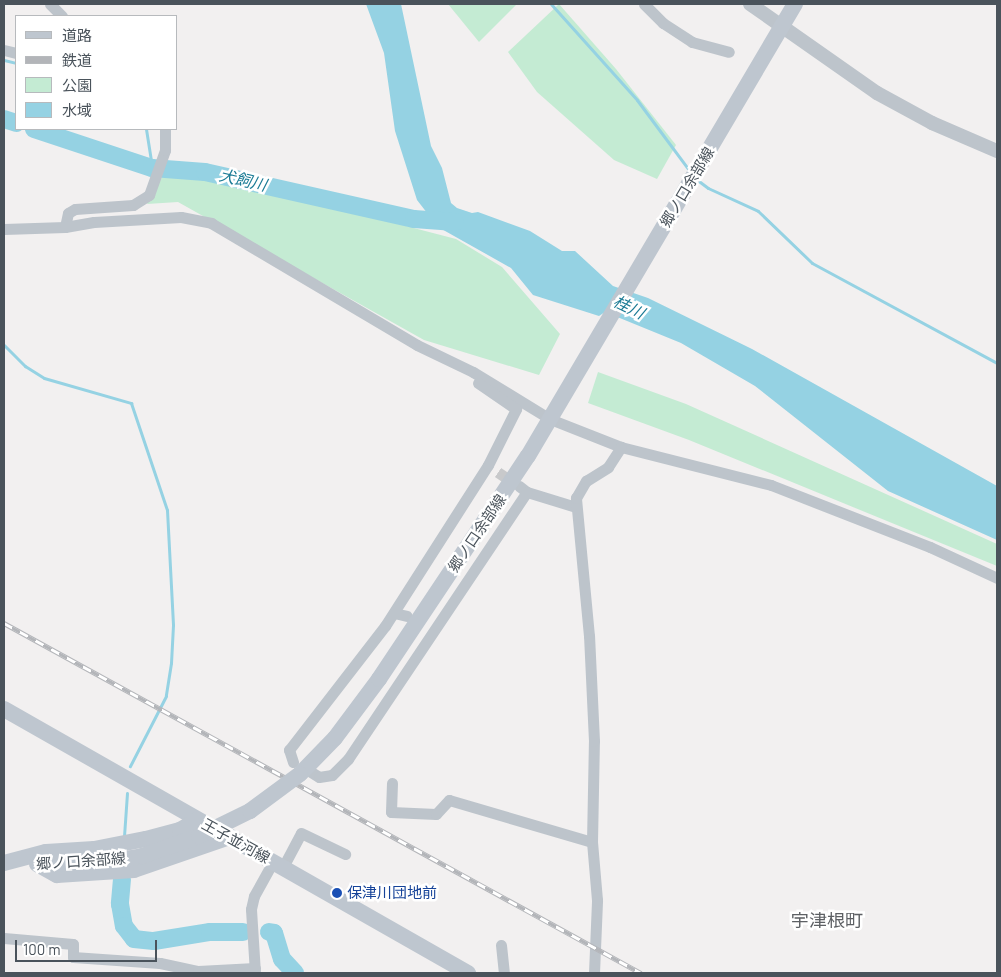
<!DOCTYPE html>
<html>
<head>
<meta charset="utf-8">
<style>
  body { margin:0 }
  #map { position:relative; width:1001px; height:977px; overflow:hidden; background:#f2f0f0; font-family:Barlow,"Noto Sans JP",sans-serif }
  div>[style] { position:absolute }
  .green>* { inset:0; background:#c4ebd3 }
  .water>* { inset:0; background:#95d2e3 }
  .stream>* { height:3px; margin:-1.5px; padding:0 1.5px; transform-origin:1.5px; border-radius:1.5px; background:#95d2e3 }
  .river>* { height:18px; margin:-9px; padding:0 9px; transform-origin:9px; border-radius:9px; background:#95d2e3 }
  .minor-tunnel>* { height:11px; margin-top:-5.5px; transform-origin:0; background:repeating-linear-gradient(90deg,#c8c9cb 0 11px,transparent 0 16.5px) }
  .minor>* { height:11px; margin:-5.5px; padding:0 5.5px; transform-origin:5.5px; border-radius:5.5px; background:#bdc4cb }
  .tertiary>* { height:14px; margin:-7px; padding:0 7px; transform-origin:7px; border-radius:7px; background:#bdc4cb }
  .secondary>* { height:16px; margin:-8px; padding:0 8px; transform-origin:8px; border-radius:8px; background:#bec6cf }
  .rail>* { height:5px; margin-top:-2.5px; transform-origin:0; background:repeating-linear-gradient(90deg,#fff 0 9px,#b3b5b9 0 18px); box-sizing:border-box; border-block:1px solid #b3b5b9 }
  .secondary-bridge>* { height:16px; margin:-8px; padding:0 8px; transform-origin:8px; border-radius:8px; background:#bec6cf }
  .dots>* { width:14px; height:14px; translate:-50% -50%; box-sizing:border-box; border:2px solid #fff; border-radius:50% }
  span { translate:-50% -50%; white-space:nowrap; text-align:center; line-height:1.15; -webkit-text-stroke:5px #fff; paint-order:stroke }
  .street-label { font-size:15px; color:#4a535b }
  .transit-label { font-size:15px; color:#164399 }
  .left { translate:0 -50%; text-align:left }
  .water-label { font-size:16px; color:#1b7b95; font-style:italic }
  .quarter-label { font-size:18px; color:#5d6064 }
  .frame { position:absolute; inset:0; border:5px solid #4a535b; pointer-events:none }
  .legend { position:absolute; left:15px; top:15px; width:162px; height:115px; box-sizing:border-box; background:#fff; border:1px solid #b7babd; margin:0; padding:6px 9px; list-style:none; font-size:15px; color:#4a535b }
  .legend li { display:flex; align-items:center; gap:10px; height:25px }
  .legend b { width:25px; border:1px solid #b7babd }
  .scale { position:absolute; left:15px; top:940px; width:142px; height:22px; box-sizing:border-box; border:2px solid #4a535b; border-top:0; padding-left:6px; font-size:15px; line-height:18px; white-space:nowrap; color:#4a535b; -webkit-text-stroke:4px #fff; paint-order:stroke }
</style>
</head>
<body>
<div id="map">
  <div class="green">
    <i style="clip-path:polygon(448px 4px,517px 4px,479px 42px)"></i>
    <i style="clip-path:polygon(559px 4px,616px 69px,676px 145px,657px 179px,614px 160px,537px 92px,508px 52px)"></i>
    <i style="clip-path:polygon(190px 174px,310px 201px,456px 239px,502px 267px,560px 334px,539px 375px,424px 340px,178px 202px,147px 204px,162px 177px)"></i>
    <i style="clip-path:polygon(598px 372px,686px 404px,997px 544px,997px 566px,689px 440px,588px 403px)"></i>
  </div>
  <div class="water">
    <i style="clip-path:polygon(366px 4px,401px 4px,431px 146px,442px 168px,451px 203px,457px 208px,472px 213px,478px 212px,530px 231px,562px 251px,575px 251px,613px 286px,648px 298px,752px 349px,997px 486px,997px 540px,888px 491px,755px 386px,681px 343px,605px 312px,599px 316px,533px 295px,511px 268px,438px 227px,417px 200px,395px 131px,384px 53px)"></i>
  </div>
  <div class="stream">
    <i style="left:551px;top:4px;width:129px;rotate:48.1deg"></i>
    <i style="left:637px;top:100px;width:87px;rotate:53.4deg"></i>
    <i style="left:4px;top:60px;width:12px;rotate:14deg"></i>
    <i style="left:146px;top:129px;width:39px;rotate:81deg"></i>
    <i style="left:696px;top:179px;width:15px;rotate:37deg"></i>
    <i style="left:708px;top:188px;width:55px;rotate:24.7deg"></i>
    <i style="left:758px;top:211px;width:75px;rotate:43.9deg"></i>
    <i style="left:812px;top:263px;width:210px;rotate:28.4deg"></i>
    <i style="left:4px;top:345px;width:30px;rotate:45deg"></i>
    <i style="left:25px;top:366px;width:22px;rotate:32deg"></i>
    <i style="left:44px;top:378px;width:91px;rotate:16deg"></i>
    <i style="left:131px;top:403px;width:113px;rotate:71.4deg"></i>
    <i style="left:167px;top:510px;width:115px;rotate:87deg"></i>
    <i style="left:173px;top:625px;width:38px;rotate:93deg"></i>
    <i style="left:171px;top:663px;width:33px;rotate:99deg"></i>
    <i style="left:166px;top:696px;width:79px;rotate:117.2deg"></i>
    <i style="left:124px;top:836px;width:43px;rotate:-86deg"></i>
  </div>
  <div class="river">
    <i style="left:4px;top:119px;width:13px;rotate:18deg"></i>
    <i style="left:34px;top:129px;width:124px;rotate:18.3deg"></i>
    <i style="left:152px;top:168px;width:53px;rotate:4.3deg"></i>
    <i style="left:205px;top:172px;width:214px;rotate:12.7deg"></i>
    <i style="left:414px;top:219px;width:41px;rotate:4.2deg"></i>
    <i style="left:122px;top:879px;width:25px;rotate:95deg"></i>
    <i style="left:120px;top:904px;width:22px;rotate:80deg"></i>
    <i style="left:124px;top:926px;width:16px;rotate:52deg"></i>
    <i style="left:134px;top:939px;width:20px;rotate:6deg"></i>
    <i style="left:154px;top:941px;width:57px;rotate:-9.1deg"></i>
    <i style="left:210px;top:932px;width:33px"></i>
    <i style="left:269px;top:932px;width:5px;rotate:11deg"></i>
    <i style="left:274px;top:933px;width:27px;rotate:73deg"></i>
    <i style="left:282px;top:959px;width:19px;rotate:47deg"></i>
  </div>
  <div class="minor-tunnel">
    <i style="left:498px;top:472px;width:23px;rotate:34deg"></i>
  </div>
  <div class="minor">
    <i style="left:50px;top:4px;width:17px;rotate:45deg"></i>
    <i style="left:644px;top:4px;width:27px;rotate:45deg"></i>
    <i style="left:663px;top:23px;width:35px;rotate:33deg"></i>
    <i style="left:692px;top:42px;width:38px;rotate:15deg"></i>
    <i style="left:4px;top:50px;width:12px;rotate:14deg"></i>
    <i style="left:65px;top:227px;width:14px;rotate:-78deg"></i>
    <i style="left:68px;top:213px;width:8px;rotate:-30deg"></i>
    <i style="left:75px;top:209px;width:58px;rotate:-3.9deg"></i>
    <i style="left:133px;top:205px;width:19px;rotate:-32deg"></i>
    <i style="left:149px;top:195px;width:48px;rotate:-70.4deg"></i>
    <i style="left:165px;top:150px;width:21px;rotate:-90deg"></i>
    <i style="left:4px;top:229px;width:61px;rotate:-1.9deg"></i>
    <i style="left:65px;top:227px;width:29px;rotate:-10deg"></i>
    <i style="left:94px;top:222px;width:87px;rotate:-3.3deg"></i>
    <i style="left:181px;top:217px;width:31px;rotate:11deg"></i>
    <i style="left:211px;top:223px;width:239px;rotate:30.6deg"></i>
    <i style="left:417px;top:345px;width:62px;rotate:25.7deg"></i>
    <i style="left:473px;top:372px;width:90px;rotate:31.4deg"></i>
    <i style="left:550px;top:419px;width:76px;rotate:21.5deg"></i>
    <i style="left:621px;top:447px;width:155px;rotate:14.2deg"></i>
    <i style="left:771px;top:485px;width:171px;rotate:21.3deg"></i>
    <i style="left:930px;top:547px;width:74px;rotate:24.8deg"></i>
    <i style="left:519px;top:486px;width:10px;rotate:37deg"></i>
    <i style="left:527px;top:492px;width:51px;rotate:17deg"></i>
    <i style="left:394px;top:613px;width:13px;rotate:13deg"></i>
    <i style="left:293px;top:762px;width:13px;rotate:-108deg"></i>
    <i style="left:289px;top:750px;width:157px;rotate:-52.3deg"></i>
    <i style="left:385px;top:626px;width:191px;rotate:-57.4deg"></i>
    <i style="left:488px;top:465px;width:63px;rotate:-63.4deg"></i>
    <i style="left:516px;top:409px;width:46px;rotate:-145.6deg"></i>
    <i style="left:311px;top:772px;width:9px;rotate:32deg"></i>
    <i style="left:319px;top:777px;width:13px;rotate:-9deg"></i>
    <i style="left:332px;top:775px;width:23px;rotate:-45deg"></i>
    <i style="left:348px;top:759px;width:321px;rotate:-56.2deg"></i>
    <i style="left:392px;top:783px;width:29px;rotate:92deg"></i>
    <i style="left:391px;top:812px;width:45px;rotate:2.5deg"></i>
    <i style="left:436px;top:814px;width:19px;rotate:-47deg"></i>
    <i style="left:449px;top:800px;width:149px;rotate:16.4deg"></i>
    <i style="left:283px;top:867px;width:38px;rotate:-62deg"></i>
    <i style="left:301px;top:833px;width:49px;rotate:25.5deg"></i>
    <i style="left:4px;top:938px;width:69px;rotate:5deg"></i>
    <i style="left:73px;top:944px;width:13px;rotate:90deg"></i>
    <i style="left:73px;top:957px;width:87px;rotate:3.9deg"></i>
    <i style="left:160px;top:963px;width:39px;rotate:12deg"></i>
    <i style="left:198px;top:971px;width:57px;rotate:-3deg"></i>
    <i style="left:501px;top:945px;width:28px;rotate:84deg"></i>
    <i style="left:255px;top:973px;width:64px;rotate:-93.6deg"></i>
    <i style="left:251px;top:909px;width:13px;rotate:-77deg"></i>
    <i style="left:254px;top:896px;width:39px;rotate:-61deg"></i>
    <i style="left:594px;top:973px;width:73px;rotate:-87.6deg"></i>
    <i style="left:597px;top:900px;width:58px;rotate:-94.9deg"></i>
    <i style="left:592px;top:842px;width:101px;rotate:-88.9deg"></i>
    <i style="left:594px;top:741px;width:105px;rotate:-92.7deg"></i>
    <i style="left:589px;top:636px;width:139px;rotate:-95.4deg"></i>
    <i style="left:576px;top:498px;width:20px;rotate:-60deg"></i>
    <i style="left:586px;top:481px;width:26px;rotate:-32deg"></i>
    <i style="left:608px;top:467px;width:24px;rotate:-57deg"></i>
  </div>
  <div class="tertiary">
    <i style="left:750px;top:4px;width:155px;rotate:35deg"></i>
    <i style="left:877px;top:93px;width:63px;rotate:28.6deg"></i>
    <i style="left:932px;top:123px;width:71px;rotate:23.3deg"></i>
  </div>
  <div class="secondary">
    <i style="left:4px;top:709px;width:534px;rotate:29.64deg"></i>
    <i style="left:300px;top:774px;width:50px;rotate:-45.8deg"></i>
    <i style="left:335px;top:738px;width:74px;rotate:-53.3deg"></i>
    <i style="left:379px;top:679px;width:268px;rotate:-56.3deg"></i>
    <i style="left:528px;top:456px;width:525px;rotate:-59.43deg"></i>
    <i style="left:4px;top:863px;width:43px;rotate:-14.7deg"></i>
    <i style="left:46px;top:852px;width:48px;rotate:-3.6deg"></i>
    <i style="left:94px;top:849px;width:53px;rotate:-10.9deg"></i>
    <i style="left:146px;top:839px;width:35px;rotate:-15deg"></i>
    <i style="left:180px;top:830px;width:20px;rotate:-30deg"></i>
    <i style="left:37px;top:864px;width:23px;rotate:29deg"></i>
    <i style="left:57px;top:875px;width:77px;rotate:-3.7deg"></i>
    <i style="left:134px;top:870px;width:102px;rotate:-19deg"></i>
    <i style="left:38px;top:864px;width:71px;rotate:-1.6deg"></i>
    <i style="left:109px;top:862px;width:34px;rotate:-10deg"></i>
    <i style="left:142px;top:856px;width:60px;rotate:-19.3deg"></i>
  </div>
  <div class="rail">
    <i style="left:4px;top:623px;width:727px;rotate:28.79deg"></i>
  </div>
  <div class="secondary-bridge">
    <i style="left:199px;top:836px;width:57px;rotate:-26.1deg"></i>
    <i style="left:250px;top:811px;width:62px;rotate:-36.5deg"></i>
  </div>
  <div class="dots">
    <i style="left:337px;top:893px;background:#1a4fb4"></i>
  </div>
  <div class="street-label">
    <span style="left:687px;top:187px;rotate:-59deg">郷ノ口余部線</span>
    <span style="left:477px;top:533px;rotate:-56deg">郷ノ口余部線</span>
    <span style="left:236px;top:841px;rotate:29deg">王子並河線</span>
    <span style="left:81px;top:861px;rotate:-4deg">郷ノ口余部線</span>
  </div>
  <div class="transit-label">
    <span class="left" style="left:347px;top:893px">保津川団地前</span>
  </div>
  <div class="water-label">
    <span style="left:243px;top:180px;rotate:13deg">犬飼川</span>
    <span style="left:629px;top:307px;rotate:26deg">桂川</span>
  </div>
  <div class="quarter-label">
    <span style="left:827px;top:920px">宇津根町</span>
  </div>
  <div class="frame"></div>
  <ul class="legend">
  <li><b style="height:6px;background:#bec6cf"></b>道路</li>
  <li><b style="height:6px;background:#b3b5b9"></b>鉄道</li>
  <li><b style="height:14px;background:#c4ebd3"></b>公園</li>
  <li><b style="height:14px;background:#95d2e3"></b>水域</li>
  </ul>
  <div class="scale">100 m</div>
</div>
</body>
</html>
